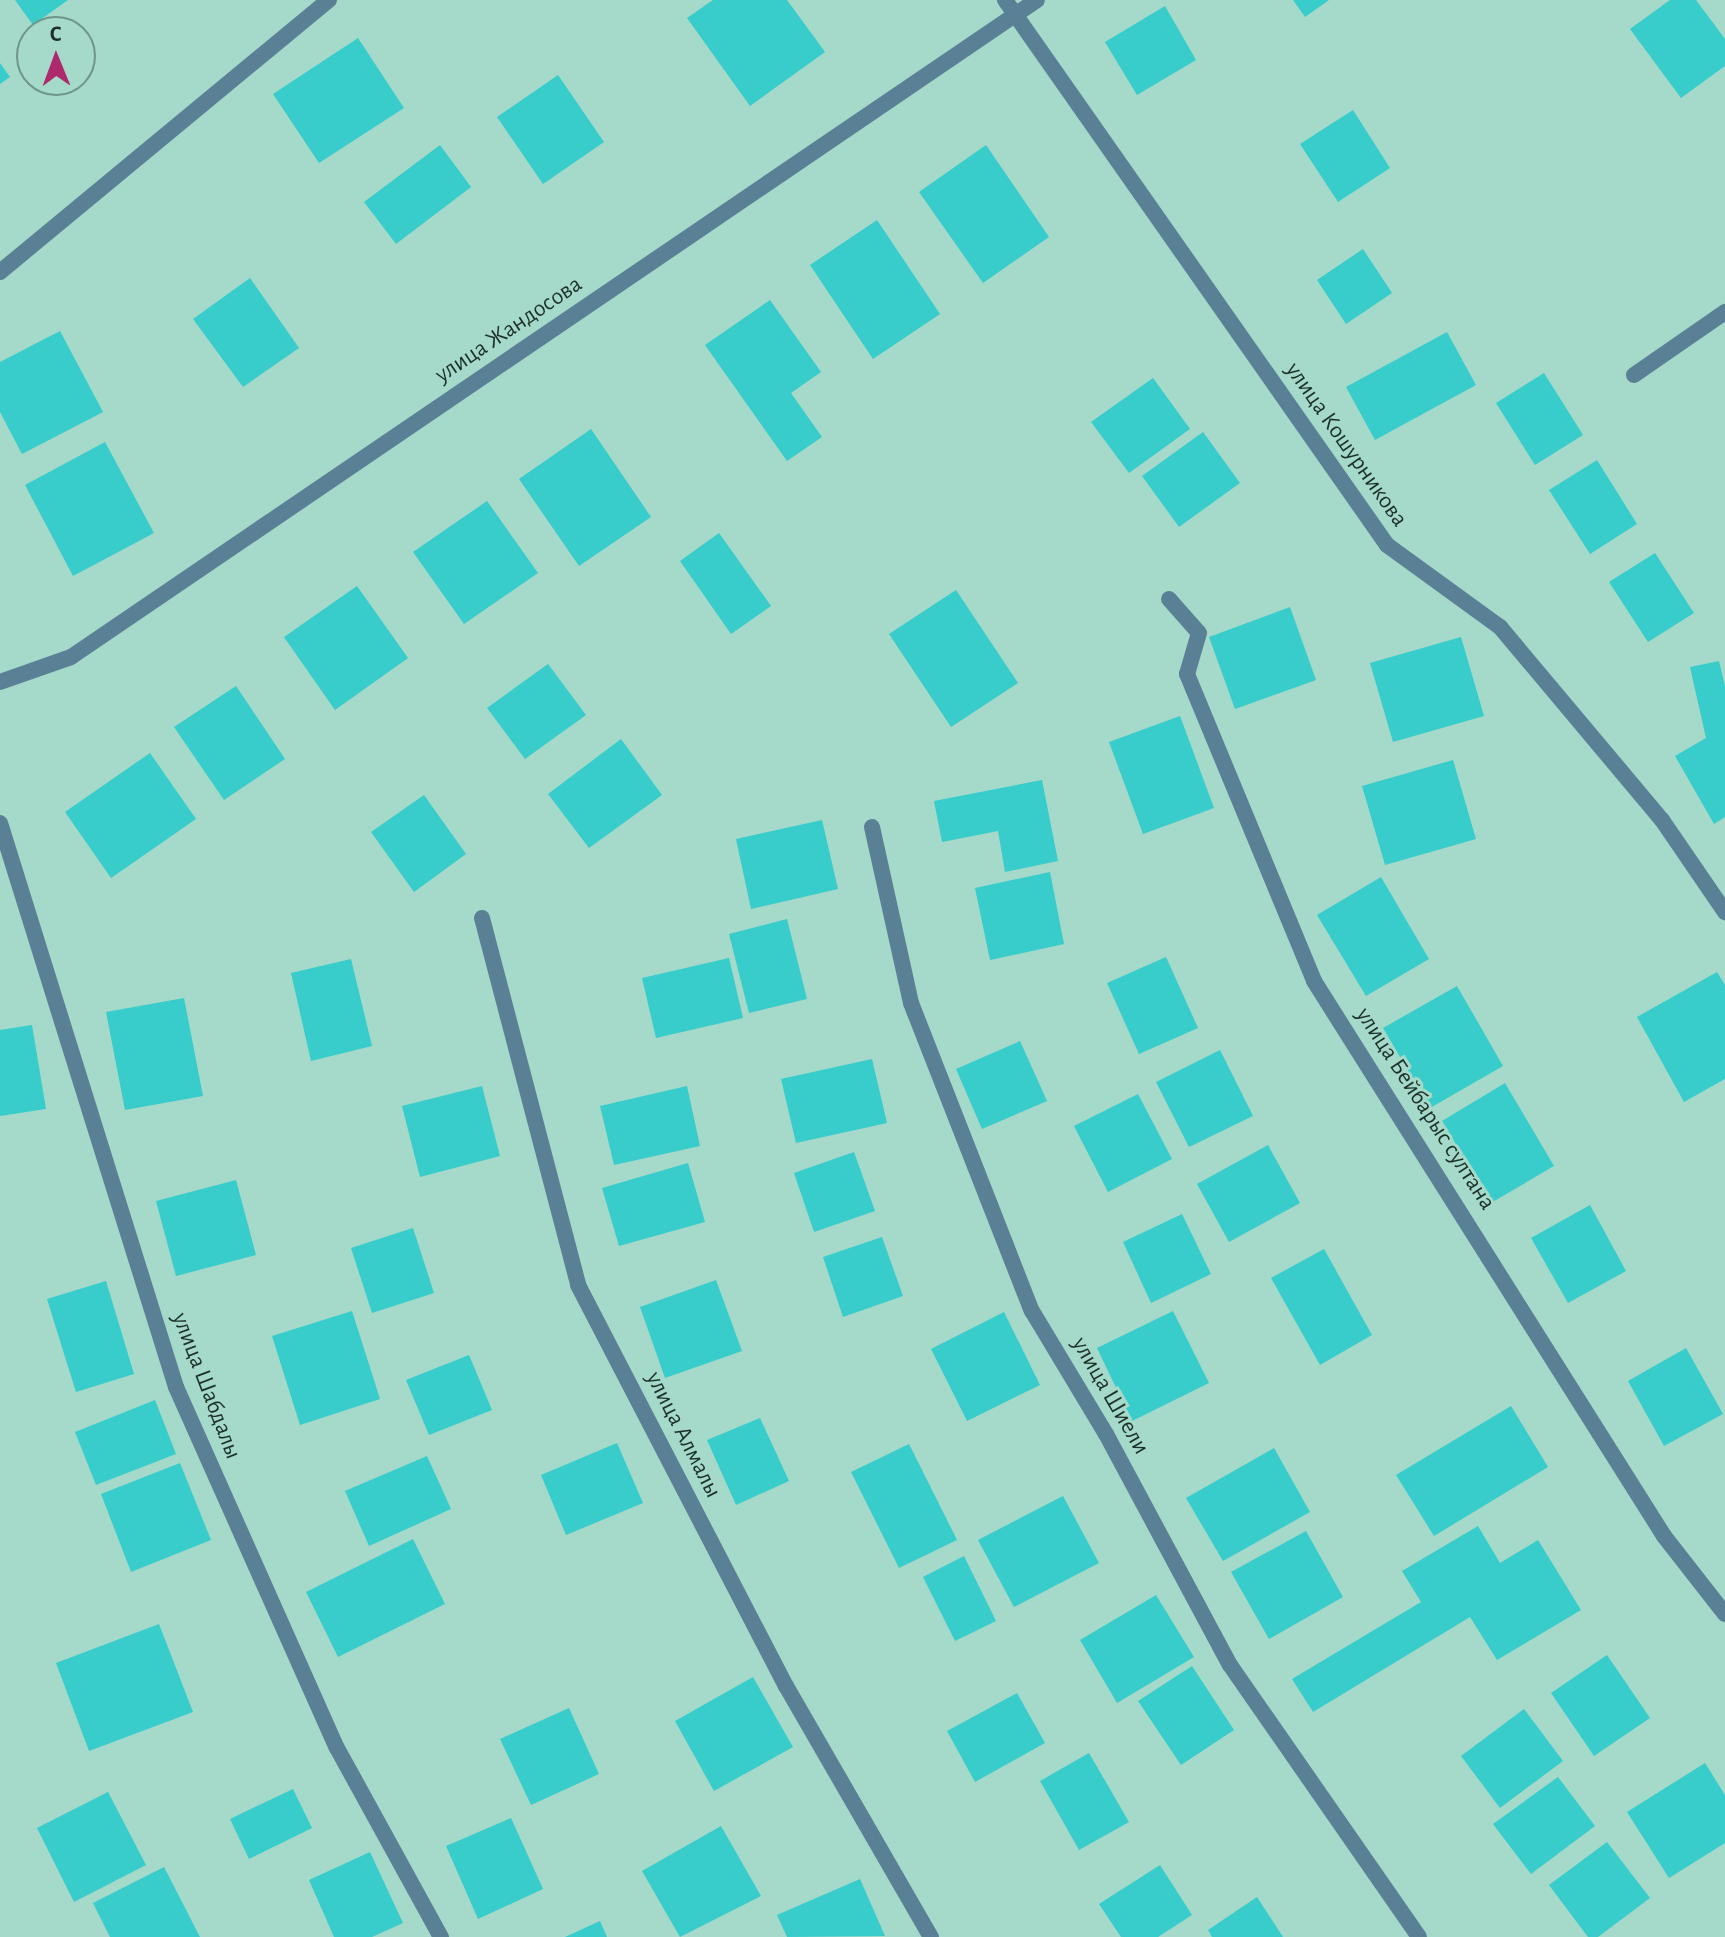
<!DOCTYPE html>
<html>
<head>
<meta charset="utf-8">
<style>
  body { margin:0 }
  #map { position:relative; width:1725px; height:1937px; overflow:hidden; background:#a5d9c9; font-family:"Alegreya Sans",sans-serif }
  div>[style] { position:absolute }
  .building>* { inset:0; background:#38cccb }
  .minor>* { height:16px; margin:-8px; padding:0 8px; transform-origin:8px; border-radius:8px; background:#5a8096 }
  span { translate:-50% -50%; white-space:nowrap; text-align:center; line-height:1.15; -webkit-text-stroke:6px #a5d9c9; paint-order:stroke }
  .street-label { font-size:24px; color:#1c302a }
  .north { position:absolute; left:16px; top:16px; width:80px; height:80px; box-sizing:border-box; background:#a5d9c9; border:2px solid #6e9589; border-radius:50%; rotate:359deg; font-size:22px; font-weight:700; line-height:32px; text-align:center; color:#1c302a }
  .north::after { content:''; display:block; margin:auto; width:28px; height:36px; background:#ae286e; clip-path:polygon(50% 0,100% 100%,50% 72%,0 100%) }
</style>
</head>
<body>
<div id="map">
  <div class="building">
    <i style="clip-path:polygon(15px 0,68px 0,33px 25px)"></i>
    <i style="clip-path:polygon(713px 0,787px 0,825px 52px,750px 106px,687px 18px)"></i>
    <i style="clip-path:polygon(1293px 0,1329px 0,1305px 17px)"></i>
    <i style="clip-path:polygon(1670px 0,1696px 0,1725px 39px,1725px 66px,1681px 98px,1630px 29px)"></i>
    <i style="clip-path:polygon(1165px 6px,1196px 60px,1137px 95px,1105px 42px)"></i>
    <i style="clip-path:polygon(358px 38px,404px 108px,319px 163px,273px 94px)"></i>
    <i style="clip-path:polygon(0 63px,10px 77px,0 84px)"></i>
    <i style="clip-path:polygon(558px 75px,604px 142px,543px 184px,497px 117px)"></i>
    <i style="clip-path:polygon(1353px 110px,1390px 168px,1338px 202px,1300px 144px)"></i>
    <i style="clip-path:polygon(440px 145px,471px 187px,396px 244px,364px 202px)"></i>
    <i style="clip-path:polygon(986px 145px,1049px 237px,983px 283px,919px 192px)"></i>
    <i style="clip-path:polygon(877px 220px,940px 314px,873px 359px,810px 265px)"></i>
    <i style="clip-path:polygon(1363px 249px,1392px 293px,1346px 324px,1317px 280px)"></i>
    <i style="clip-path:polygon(250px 278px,299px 348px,243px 387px,193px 319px)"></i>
    <i style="clip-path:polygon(770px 300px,821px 372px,791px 393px,822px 437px,787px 461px,705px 345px)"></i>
    <i style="clip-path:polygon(60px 331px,103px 412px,22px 454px,0 412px,0 362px)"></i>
    <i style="clip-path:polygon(1447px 332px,1476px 385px,1375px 440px,1346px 387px)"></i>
    <i style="clip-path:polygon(1544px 373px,1583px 435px,1535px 465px,1496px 403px)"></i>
    <i style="clip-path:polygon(1153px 378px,1190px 429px,1129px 473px,1091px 422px)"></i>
    <i style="clip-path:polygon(591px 429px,651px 517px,579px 566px,519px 479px)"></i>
    <i style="clip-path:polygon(1203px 432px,1240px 483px,1179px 527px,1142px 476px)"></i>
    <i style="clip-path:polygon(105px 442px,154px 533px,73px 576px,25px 485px)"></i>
    <i style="clip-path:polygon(1597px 460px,1637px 524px,1590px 554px,1549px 490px)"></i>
    <i style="clip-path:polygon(487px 501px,538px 573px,464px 624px,413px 552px)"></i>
    <i style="clip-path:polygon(719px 533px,771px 606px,731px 634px,680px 561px)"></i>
    <i style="clip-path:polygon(1655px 553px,1694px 613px,1648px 642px,1609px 582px)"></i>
    <i style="clip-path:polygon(357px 586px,408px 658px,335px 710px,284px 637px)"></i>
    <i style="clip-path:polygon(956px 590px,1018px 683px,951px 727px,889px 634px)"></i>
    <i style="clip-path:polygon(1290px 607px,1316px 680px,1235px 709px,1209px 637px)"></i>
    <i style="clip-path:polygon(1461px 637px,1484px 716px,1393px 742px,1370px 663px)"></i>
    <i style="clip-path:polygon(1719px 661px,1725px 686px,1725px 817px,1714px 824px,1675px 756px,1706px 738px,1690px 667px)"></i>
    <i style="clip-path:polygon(548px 664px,586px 715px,525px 759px,487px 708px)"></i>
    <i style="clip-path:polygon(236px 686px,285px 759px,224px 800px,174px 727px)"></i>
    <i style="clip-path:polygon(1180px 716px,1214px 808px,1143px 834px,1109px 742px)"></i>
    <i style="clip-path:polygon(621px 739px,662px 795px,589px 848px,548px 794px)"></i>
    <i style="clip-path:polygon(150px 753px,196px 819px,111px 878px,65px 812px)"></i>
    <i style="clip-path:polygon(1453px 760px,1476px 839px,1385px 865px,1362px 786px)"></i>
    <i style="clip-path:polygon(1042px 780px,1058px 861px,1005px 872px,998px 831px,942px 842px,934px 801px)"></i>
    <i style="clip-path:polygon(424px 795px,466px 854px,414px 892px,371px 832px)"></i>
    <i style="clip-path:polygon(822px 820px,838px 889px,751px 909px,736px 839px)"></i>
    <i style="clip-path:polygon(1050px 872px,1064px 944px,990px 960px,975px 888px)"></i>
    <i style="clip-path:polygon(1381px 877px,1429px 959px,1366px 996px,1317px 915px)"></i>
    <i style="clip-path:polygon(787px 919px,807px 999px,749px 1013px,729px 934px)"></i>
    <i style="clip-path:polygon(1166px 957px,1198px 1028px,1139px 1054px,1107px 983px)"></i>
    <i style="clip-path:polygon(729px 958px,743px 1018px,656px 1038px,642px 978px)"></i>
    <i style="clip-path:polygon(351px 959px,372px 1046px,311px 1061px,291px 973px)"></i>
    <i style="clip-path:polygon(1717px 972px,1725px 985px,1725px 1079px,1684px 1102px,1637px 1017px)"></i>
    <i style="clip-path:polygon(1457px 986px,1503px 1066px,1430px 1108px,1383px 1028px)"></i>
    <i style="clip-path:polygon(184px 998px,203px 1096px,125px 1110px,106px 1012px)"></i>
    <i style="clip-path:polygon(32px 1025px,46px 1109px,0 1116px,0 1030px)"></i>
    <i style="clip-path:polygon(1020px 1041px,1047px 1101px,982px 1129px,956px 1069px)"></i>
    <i style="clip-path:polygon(1220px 1050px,1253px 1116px,1189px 1147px,1156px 1082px)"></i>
    <i style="clip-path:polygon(872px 1059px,887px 1123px,796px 1143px,781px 1079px)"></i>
    <i style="clip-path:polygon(1505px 1083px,1554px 1166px,1491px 1203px,1442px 1121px)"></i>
    <i style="clip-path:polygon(482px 1086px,500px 1156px,420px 1177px,402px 1106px)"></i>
    <i style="clip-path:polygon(687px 1086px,700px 1146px,614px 1165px,600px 1106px)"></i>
    <i style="clip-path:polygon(1138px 1094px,1172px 1159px,1108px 1192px,1074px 1126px)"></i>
    <i style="clip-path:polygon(1268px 1145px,1300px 1203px,1229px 1242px,1197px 1184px)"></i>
    <i style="clip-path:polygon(854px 1152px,875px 1211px,814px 1232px,794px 1173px)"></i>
    <i style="clip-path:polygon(688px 1163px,705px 1222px,619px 1246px,602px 1188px)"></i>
    <i style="clip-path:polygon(236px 1180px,256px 1255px,176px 1276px,156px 1201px)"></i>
    <i style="clip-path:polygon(1590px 1205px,1626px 1271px,1568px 1303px,1531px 1238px)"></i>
    <i style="clip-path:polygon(1182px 1214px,1211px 1274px,1151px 1303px,1123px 1242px)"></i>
    <i style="clip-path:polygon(413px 1228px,434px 1293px,372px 1313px,351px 1248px)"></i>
    <i style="clip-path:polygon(882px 1237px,903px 1296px,843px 1317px,823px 1257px)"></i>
    <i style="clip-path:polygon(1324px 1249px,1372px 1335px,1320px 1365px,1271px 1278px)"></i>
    <i style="clip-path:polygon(716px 1280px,742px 1351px,665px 1378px,640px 1307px)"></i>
    <i style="clip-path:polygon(106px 1281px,134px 1374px,76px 1392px,47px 1299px)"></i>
    <i style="clip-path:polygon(352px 1311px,380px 1399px,300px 1425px,272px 1336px)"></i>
    <i style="clip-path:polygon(1173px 1311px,1209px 1383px,1132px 1421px,1097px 1348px)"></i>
    <i style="clip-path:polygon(1004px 1312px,1040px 1385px,967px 1421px,931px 1349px)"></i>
    <i style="clip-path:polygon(1686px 1348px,1723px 1414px,1664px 1446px,1628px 1381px)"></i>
    <i style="clip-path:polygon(469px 1355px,492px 1410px,429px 1435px,406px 1380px)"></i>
    <i style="clip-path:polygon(155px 1400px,176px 1454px,96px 1485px,75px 1432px)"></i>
    <i style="clip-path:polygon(1511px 1406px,1548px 1467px,1434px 1536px,1396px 1475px)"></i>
    <i style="clip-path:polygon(760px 1418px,789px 1481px,736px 1505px,707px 1440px)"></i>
    <i style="clip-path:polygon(617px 1443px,643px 1503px,566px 1535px,541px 1475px)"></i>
    <i style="clip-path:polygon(909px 1444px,957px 1540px,899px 1568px,851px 1472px)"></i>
    <i style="clip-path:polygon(1274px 1448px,1310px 1512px,1223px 1561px,1186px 1498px)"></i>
    <i style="clip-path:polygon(427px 1456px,451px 1509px,369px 1546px,345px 1491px)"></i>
    <i style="clip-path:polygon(180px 1463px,211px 1540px,131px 1572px,101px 1494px)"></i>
    <i style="clip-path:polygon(1063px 1496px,1099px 1563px,1014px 1607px,978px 1540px)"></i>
    <i style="clip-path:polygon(1478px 1526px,1500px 1563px,1538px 1540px,1581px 1610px,1497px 1660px,1470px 1617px,1313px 1712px,1292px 1679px,1421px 1602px,1402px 1571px)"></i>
    <i style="clip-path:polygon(1306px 1531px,1343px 1597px,1269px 1639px,1231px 1572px)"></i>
    <i style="clip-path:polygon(413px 1539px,445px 1604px,338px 1657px,306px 1592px)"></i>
    <i style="clip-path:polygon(964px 1556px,996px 1621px,955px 1641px,923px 1577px)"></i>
    <i style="clip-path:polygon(1156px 1595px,1194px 1657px,1117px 1703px,1080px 1640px)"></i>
    <i style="clip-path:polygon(159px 1624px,193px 1712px,89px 1751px,56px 1663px)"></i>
    <i style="clip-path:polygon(1607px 1655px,1650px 1718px,1594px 1756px,1551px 1693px)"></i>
    <i style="clip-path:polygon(1192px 1666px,1234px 1730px,1181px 1765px,1138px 1701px)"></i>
    <i style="clip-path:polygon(753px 1677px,793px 1747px,714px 1791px,675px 1721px)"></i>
    <i style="clip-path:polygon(1017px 1693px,1045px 1743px,975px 1782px,947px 1731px)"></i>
    <i style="clip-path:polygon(569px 1708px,599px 1774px,531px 1805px,500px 1739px)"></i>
    <i style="clip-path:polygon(1524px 1709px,1563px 1761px,1500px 1808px,1461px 1756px)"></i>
    <i style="clip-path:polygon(1089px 1753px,1129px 1822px,1079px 1850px,1040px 1781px)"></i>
    <i style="clip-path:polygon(1705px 1763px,1725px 1795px,1725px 1843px,1669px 1878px,1627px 1812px)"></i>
    <i style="clip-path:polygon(1558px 1777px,1595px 1826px,1531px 1874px,1493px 1824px)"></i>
    <i style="clip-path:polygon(293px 1789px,312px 1828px,249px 1859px,230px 1819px)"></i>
    <i style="clip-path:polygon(108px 1792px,146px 1865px,74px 1902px,37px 1828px)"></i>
    <i style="clip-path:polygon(511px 1818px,543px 1889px,478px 1919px,446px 1846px)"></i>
    <i style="clip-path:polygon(721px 1826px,761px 1896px,680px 1937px,642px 1871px)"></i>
    <i style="clip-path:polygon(1607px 1842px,1650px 1898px,1598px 1937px,1588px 1937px,1549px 1885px)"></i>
    <i style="clip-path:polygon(370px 1852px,403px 1923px,372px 1937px,334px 1937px,309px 1880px)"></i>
    <i style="clip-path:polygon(1160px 1865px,1192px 1915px,1158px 1937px,1121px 1937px,1099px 1904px)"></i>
    <i style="clip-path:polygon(164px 1867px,200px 1937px,110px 1937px,93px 1903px)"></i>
    <i style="clip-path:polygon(860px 1879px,885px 1936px,787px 1937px,777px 1915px)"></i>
    <i style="clip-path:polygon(1257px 1897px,1283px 1937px,1212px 1937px,1208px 1930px)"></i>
    <i style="clip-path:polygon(600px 1921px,607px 1937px,565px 1937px)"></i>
  </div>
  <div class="minor">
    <i style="left:1005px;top:0;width:666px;rotate:54.97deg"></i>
    <i style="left:1387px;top:545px;width:140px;rotate:36deg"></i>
    <i style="left:1500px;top:627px;width:252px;rotate:50deg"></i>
    <i style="left:1662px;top:820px;width:112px;rotate:55.6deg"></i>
    <i style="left:0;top:272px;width:427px;rotate:-39.6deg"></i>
    <i style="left:1634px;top:375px;width:111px;rotate:-34.7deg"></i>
    <i style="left:1169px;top:599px;width:45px;rotate:48.6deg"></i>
    <i style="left:1199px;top:633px;width:43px;rotate:106.3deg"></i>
    <i style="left:1187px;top:674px;width:332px;rotate:67.5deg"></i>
    <i style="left:1314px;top:981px;width:656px;rotate:57.76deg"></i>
    <i style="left:1664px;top:1536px;width:99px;rotate:52deg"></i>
    <i style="left:0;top:682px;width:75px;rotate:-19.4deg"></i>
    <i style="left:71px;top:657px;width:1168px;rotate:-34.22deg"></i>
    <i style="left:0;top:823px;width:591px;rotate:72.67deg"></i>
    <i style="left:176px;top:1387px;width:395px;rotate:66deg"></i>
    <i style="left:337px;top:1748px;width:216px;rotate:61.2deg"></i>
    <i style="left:872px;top:827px;width:180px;rotate:77.5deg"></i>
    <i style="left:911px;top:1003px;width:331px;rotate:68.6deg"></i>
    <i style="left:1032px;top:1311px;width:144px;rotate:59deg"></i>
    <i style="left:1106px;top:1434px;width:262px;rotate:61.8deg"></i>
    <i style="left:1230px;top:1665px;width:331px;rotate:55.2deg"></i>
    <i style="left:482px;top:918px;width:379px;rotate:75.3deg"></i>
    <i style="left:578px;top:1285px;width:452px;rotate:62.6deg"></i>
    <i style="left:786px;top:1686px;width:290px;rotate:60deg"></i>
  </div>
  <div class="street-label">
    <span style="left:509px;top:330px;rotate:-34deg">улица Жандосова</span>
    <span style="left:1346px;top:445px;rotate:55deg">улица Кошурникова</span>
    <span style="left:1425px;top:1109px;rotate:57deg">улица Бейбарыс султана</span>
    <span style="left:206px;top:1386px;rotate:69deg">улица Шабдалы</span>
    <span style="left:1110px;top:1396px;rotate:60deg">улица Шиели</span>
    <span style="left:683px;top:1435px;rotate:63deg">улица Алмалы</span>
  </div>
  <div class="north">С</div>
</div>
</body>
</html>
